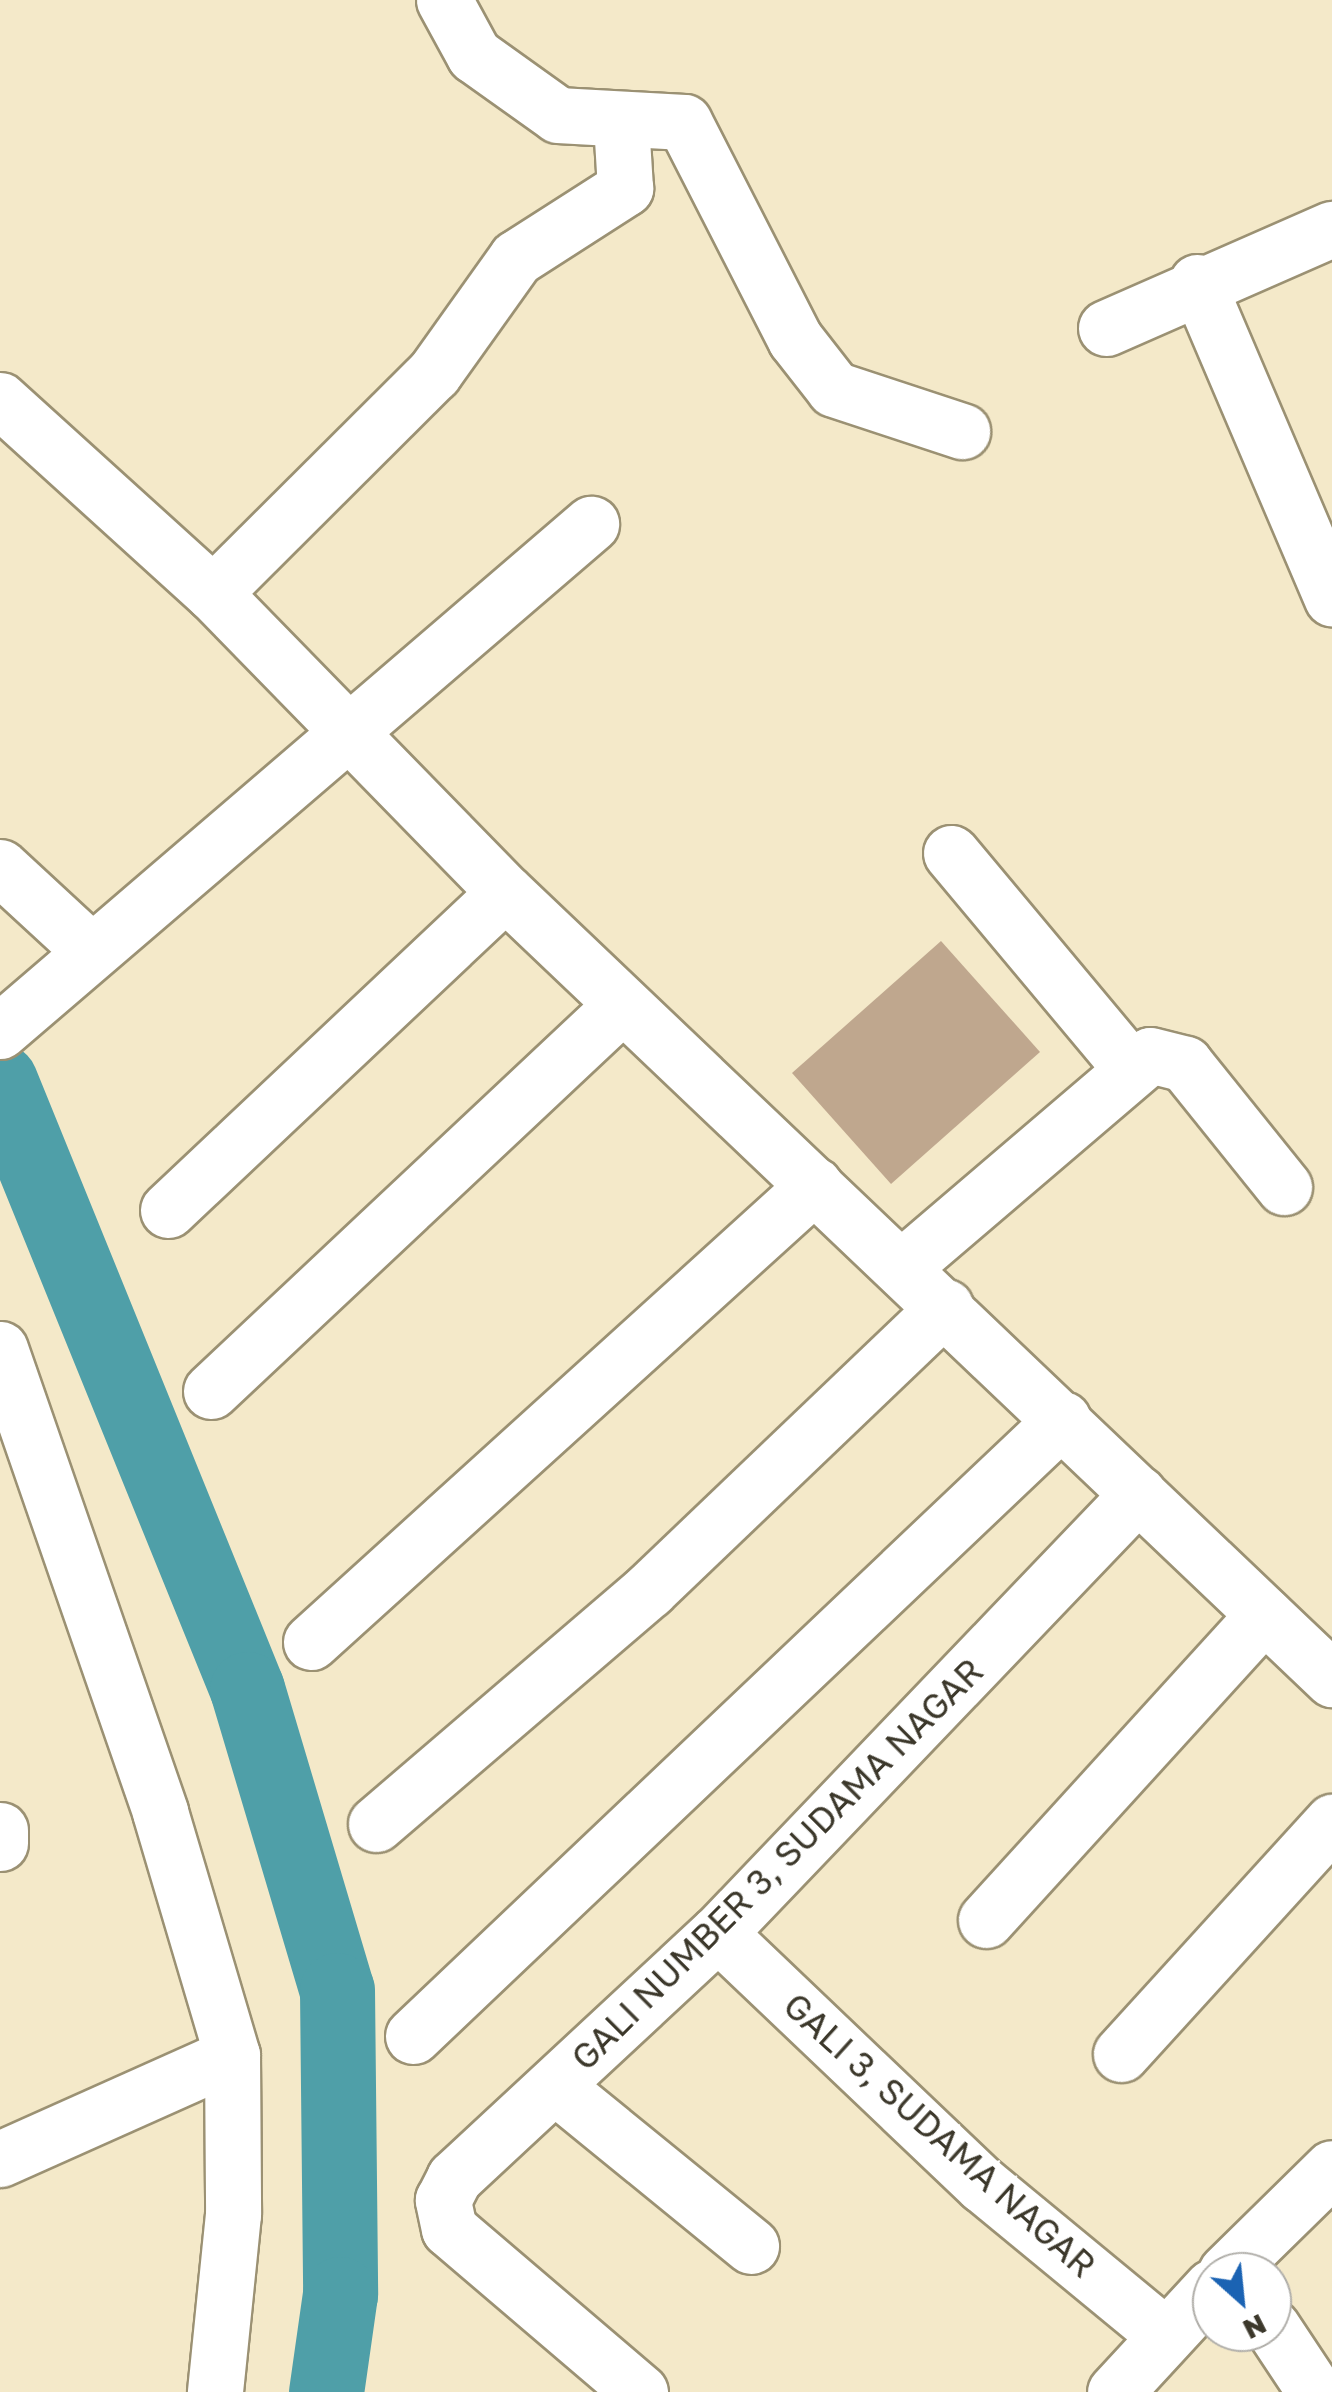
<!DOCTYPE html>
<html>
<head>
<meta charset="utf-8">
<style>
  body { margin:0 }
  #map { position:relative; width:1332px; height:2392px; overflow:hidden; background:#f4e9c9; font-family:"Golos Text",sans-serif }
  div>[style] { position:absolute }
  .river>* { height:75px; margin:-37.5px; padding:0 37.5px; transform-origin:37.5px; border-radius:37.5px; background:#4f9fa8 }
  .building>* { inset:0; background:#bfa78e }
  .roads { filter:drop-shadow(2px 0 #9b9173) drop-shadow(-2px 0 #9b9173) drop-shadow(0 2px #9b9173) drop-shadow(0 -2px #9b9173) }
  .minor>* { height:55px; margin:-27.5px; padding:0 27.5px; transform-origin:27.5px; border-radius:27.5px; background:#fff }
  .major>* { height:55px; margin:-27.5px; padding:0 27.5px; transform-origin:27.5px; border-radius:27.5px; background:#fff }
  span { translate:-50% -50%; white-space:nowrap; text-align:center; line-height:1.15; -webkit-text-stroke:10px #fff; paint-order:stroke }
  .street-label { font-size:35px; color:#3c382b }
  .north { position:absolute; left:1192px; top:2252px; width:100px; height:100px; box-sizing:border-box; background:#fff; border:2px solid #b1afaa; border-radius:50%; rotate:153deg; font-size:28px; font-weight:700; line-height:40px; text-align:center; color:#3c382b }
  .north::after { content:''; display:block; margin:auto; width:35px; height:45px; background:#1b63b3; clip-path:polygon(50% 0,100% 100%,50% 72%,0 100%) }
</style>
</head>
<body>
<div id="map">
  <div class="river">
    <i style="left:0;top:1081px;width:656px;rotate:67.89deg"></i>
    <i style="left:247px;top:1689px;width:314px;rotate:73.4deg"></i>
    <i style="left:337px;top:1990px;width:304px;rotate:89.4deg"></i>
    <i style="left:340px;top:2294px;width:99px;rotate:98.1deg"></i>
  </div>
  <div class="building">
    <i style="clip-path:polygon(941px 941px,1040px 1052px,891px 1184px,792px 1073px)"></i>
  </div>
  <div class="roads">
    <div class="minor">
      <i style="left:444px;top:0;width:63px;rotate:61.4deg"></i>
      <i style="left:474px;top:55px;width:103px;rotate:35.5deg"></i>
      <i style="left:558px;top:115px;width:126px;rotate:3.2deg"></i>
      <i style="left:684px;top:122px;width:244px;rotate:62.9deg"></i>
      <i style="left:795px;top:339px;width:63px;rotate:52deg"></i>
      <i style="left:834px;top:389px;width:135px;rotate:18.2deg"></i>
      <i style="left:1197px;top:282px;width:344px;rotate:66.9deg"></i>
      <i style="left:1106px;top:328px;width:247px;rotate:-23.7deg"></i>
      <i style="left:213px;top:593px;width:312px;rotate:-44.9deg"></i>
      <i style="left:434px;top:373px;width:141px;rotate:-54.5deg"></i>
      <i style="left:516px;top:258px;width:130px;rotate:-32.7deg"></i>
      <i style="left:625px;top:188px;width:65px;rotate:-93.5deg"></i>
      <i style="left:951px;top:853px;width:278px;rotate:50.1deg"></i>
      <i style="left:0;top:867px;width:124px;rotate:42.7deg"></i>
      <i style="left:0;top:1031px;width:779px;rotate:-40.63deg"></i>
      <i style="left:168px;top:1210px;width:463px;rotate:-43.3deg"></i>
      <i style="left:902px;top:1267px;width:326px;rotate:-40.5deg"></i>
      <i style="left:1150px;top:1055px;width:36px;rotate:14deg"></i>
      <i style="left:1185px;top:1064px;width:158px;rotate:51.2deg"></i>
      <i style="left:0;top:1349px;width:490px;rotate:70.9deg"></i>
      <i style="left:160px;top:1812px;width:253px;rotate:73.5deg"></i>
      <i style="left:232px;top:2055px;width:159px;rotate:89.6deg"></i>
      <i style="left:233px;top:2214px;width:179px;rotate:95.8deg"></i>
      <i style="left:211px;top:1391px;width:564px;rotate:-43.2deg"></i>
      <i style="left:311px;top:1642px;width:680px;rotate:-42.2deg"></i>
      <i style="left:376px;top:1824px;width:360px;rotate:-40.6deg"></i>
      <i style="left:649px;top:1590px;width:410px;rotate:-43.7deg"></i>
      <i style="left:0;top:1830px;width:13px;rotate:90deg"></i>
      <i style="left:986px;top:1920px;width:413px;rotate:-47.7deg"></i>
      <i style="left:718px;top:1933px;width:366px;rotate:43.6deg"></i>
      <i style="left:983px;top:2185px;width:236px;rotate:39.5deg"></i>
      <i style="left:413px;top:2036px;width:896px;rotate:-43.51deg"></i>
      <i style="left:1121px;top:2054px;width:314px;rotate:-47.7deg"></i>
      <i style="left:555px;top:2086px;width:253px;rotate:39.2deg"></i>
      <i style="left:0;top:2159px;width:254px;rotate:-24.1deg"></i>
      <i style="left:1272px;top:2327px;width:78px;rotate:56.5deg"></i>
      <i style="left:640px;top:2392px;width:251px;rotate:-139.5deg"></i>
      <i style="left:449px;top:2229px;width:30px;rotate:-102deg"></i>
      <i style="left:443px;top:2200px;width:25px;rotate:-63deg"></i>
      <i style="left:454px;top:2178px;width:360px;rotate:-42.9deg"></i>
      <i style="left:718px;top:1933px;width:608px;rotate:-46.27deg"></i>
    </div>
    <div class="major">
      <i style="left:0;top:400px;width:287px;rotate:42.2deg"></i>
      <i style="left:213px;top:593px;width:418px;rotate:45.7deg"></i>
      <i style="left:505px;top:892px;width:1142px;rotate:43.58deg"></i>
      <i style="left:1226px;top:2272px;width:148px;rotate:-44.5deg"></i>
      <i style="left:1115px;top:2392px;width:143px;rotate:-47.3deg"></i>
    </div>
  </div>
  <div class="street-label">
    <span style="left:777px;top:1864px;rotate:-45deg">GALI NUMBER 3, SUDAMA NAGAR</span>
    <span style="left:940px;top:2135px;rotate:42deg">GALI 3, SUDAMA NAGAR</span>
  </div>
  <div class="north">N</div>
</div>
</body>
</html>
